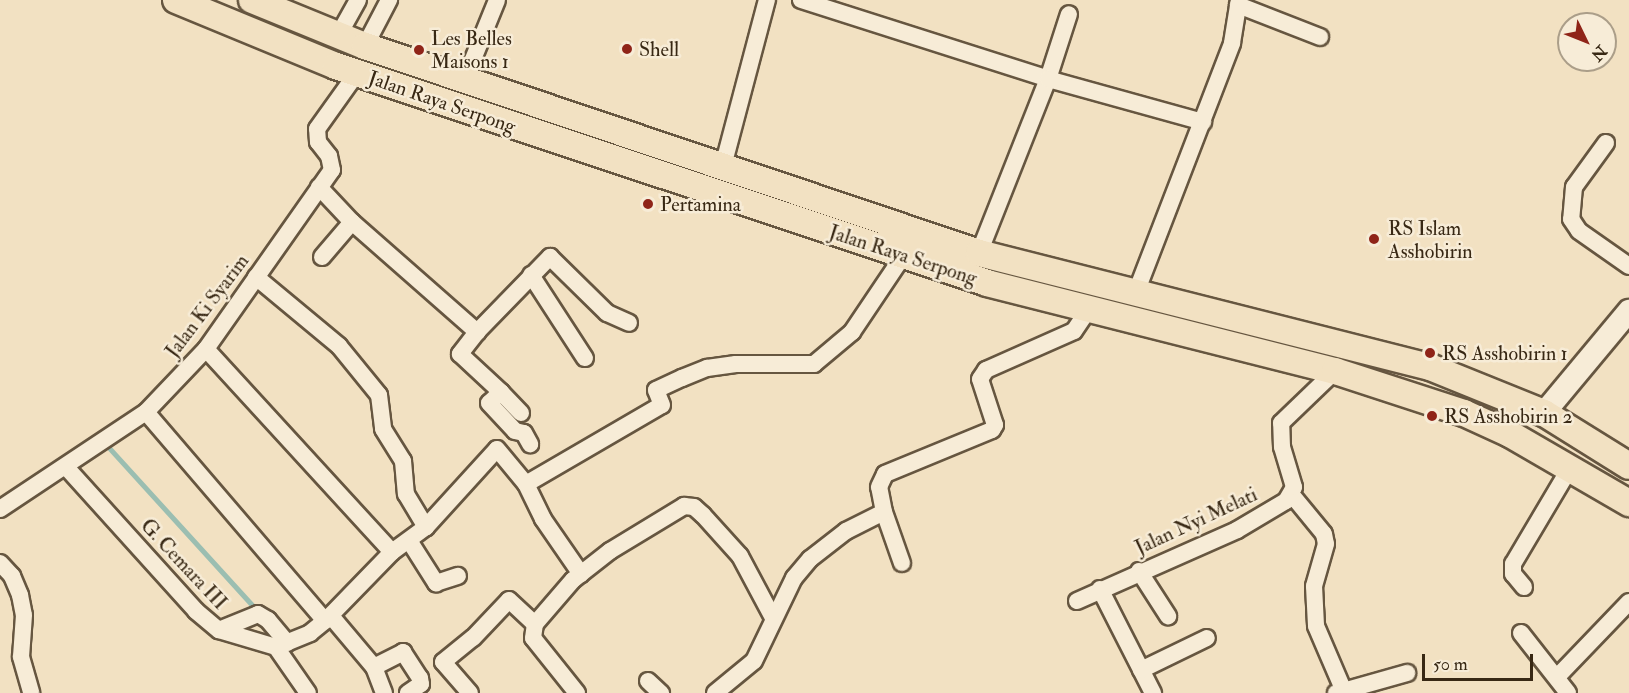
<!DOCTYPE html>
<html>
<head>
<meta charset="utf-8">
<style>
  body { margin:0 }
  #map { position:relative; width:1629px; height:693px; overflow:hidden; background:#f2e1c2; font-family:"IM FELL Double Pica",serif }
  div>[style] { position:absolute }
  .stream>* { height:4.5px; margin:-2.25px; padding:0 2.25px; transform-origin:2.25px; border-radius:2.25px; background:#9bbeb1 }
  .roads { filter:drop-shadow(2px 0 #665640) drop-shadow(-2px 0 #665640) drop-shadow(0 2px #665640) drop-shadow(0 -2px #665640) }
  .minor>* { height:16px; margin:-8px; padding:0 8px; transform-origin:8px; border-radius:8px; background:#f7ecd7 }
  .secondary>* { height:22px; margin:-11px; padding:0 11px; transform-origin:11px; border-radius:11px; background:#f7ecd7 }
  .primary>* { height:26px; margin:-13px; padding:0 13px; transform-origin:13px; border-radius:13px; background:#f2e1c2 }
  .dots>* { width:16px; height:16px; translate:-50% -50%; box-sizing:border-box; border:3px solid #f7ecd7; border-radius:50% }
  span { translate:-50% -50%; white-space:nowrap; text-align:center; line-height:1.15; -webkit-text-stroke:5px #f7ecd7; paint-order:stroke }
  .poi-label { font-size:20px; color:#382814 }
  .left { translate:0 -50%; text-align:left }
  .street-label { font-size:20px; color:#382814 }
  .north { position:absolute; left:1557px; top:12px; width:60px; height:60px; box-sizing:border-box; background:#f7ecd7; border:2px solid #ab9e89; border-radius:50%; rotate:133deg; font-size:16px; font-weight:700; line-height:24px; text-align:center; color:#382814 }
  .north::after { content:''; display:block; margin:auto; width:21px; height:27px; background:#8f2418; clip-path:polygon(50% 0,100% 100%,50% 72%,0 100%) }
  .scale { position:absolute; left:1422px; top:654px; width:111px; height:27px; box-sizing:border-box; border:3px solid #382814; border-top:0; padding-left:8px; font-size:18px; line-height:21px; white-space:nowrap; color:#382814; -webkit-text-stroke:4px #f7ecd7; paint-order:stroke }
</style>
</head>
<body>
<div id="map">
  <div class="stream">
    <i style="left:105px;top:443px;width:226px;rotate:47.7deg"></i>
  </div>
  <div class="roads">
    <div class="minor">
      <i style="left:801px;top:0;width:259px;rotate:17.7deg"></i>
      <i style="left:1048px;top:79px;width:68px;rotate:-72.1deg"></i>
      <i style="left:1238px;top:5px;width:88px;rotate:21.3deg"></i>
      <i style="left:338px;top:36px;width:41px;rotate:-60.9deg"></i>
      <i style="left:365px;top:46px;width:52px;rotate:-62.4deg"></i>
      <i style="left:465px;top:79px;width:85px;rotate:-67.9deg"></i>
      <i style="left:1606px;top:143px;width:54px;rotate:126deg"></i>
      <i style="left:1574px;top:187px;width:32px;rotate:95deg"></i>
      <i style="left:1571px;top:219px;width:14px;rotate:56deg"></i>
      <i style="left:1579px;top:231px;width:61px;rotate:35deg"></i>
      <i style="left:722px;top:170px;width:176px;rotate:-75.2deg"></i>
      <i style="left:319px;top:187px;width:48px;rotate:46.7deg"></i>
      <i style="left:352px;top:222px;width:167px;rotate:41.3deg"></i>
      <i style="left:477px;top:332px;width:105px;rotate:-45.8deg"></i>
      <i style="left:550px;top:257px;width:80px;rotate:44.5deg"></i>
      <i style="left:607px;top:313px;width:24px;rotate:24deg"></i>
      <i style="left:979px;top:253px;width:187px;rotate:-68.4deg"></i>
      <i style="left:1048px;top:79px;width:161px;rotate:15.5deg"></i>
      <i style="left:322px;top:257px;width:46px;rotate:-49.4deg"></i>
      <i style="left:531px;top:275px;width:99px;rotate:57deg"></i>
      <i style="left:256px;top:277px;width:108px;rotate:39.7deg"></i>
      <i style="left:339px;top:346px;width:63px;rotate:50.8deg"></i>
      <i style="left:379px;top:395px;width:34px;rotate:83deg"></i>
      <i style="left:383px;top:429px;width:38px;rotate:58deg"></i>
      <i style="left:403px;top:461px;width:33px;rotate:85deg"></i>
      <i style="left:406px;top:494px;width:39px;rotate:59deg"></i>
      <i style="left:1135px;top:295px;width:270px;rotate:-68.9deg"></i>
      <i style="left:1232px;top:43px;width:44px;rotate:-80.8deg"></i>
      <i style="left:477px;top:332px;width:28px;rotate:128deg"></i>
      <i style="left:460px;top:354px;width:56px;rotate:42.8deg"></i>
      <i style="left:146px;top:412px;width:275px;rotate:49.4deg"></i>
      <i style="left:521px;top:413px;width:29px;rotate:-134deg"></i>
      <i style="left:501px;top:392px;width:16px;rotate:137deg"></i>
      <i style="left:489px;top:403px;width:38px;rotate:47deg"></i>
      <i style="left:515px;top:431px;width:9px;rotate:13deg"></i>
      <i style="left:524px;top:433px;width:13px;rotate:61deg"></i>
      <i style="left:66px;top:467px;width:194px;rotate:47.9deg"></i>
      <i style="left:196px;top:611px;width:30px;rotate:40deg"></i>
      <i style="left:219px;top:630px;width:59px;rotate:16.6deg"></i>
      <i style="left:276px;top:647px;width:37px;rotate:-22deg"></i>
      <i style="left:310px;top:633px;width:19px;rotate:-39deg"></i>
      <i style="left:325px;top:621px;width:96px;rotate:-45.8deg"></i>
      <i style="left:392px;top:552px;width:275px;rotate:-132.5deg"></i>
      <i style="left:526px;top:484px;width:39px;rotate:64deg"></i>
      <i style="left:543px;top:519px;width:67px;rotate:55.4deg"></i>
      <i style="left:1292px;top:495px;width:50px;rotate:50.6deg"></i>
      <i style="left:1324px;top:534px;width:10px;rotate:79deg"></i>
      <i style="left:1326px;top:544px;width:44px;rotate:105.9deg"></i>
      <i style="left:1314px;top:586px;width:40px;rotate:87.1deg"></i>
      <i style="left:1316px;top:626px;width:69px;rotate:66.8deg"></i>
      <i style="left:0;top:509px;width:175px;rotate:-33.6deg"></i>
      <i style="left:146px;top:412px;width:87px;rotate:-46.4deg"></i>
      <i style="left:206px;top:349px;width:219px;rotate:-54.9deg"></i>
      <i style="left:332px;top:170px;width:14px;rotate:-102deg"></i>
      <i style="left:329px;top:156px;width:18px;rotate:-128deg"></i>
      <i style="left:318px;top:142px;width:13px;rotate:-94deg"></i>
      <i style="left:317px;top:129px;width:69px;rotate:-54.5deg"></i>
      <i style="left:884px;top:512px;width:54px;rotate:70.6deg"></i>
      <i style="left:410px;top:542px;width:49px;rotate:57.6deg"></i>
      <i style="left:436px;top:583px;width:23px;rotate:-18deg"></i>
      <i style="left:392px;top:552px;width:42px;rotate:-36.3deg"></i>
      <i style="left:426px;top:527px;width:105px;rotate:-47.7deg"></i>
      <i style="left:497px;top:449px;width:45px;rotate:50.4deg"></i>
      <i style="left:526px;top:484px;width:157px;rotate:-30.2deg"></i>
      <i style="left:662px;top:405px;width:16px;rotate:-112deg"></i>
      <i style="left:656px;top:390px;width:29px;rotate:-25deg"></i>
      <i style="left:682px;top:378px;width:27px;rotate:-22deg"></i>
      <i style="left:707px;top:368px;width:29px;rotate:-8deg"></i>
      <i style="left:736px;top:364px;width:78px"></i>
      <i style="left:814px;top:364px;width:50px;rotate:-40.1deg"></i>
      <i style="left:852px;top:332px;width:92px;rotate:-56.1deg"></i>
      <i style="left:0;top:563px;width:18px;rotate:47deg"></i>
      <i style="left:12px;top:576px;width:21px;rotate:67deg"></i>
      <i style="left:20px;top:595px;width:20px;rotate:79deg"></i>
      <i style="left:24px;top:615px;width:42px;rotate:94.1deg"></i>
      <i style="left:21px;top:657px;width:37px;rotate:74deg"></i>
      <i style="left:1139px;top:571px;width:54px;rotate:57.2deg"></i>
      <i style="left:1524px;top:587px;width:17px;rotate:-130deg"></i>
      <i style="left:1513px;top:574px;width:10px;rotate:-90deg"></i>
      <i style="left:1513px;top:564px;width:112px;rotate:-59.3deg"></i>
      <i style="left:1100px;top:589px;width:117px;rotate:63deg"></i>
      <i style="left:1077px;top:601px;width:175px;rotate:-23.9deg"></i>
      <i style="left:1237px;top:530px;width:57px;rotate:-30.6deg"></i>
      <i style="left:1286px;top:501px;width:16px;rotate:-60deg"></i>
      <i style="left:1294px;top:487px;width:42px;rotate:-106.7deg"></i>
      <i style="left:1282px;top:447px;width:24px;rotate:-92deg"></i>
      <i style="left:1281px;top:423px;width:75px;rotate:-43.9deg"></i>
      <i style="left:331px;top:616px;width:67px;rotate:49.9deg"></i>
      <i style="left:374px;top:667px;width:28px;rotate:69deg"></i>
      <i style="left:219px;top:630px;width:42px;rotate:-22.3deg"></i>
      <i style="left:258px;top:614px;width:12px;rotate:31deg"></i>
      <i style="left:268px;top:620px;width:30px;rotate:50deg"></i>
      <i style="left:1521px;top:633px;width:76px;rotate:51.9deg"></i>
      <i style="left:276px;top:647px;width:56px;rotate:55.2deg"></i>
      <i style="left:374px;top:667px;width:33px;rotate:-27deg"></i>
      <i style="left:403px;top:652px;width:31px;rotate:57deg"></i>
      <i style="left:420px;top:678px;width:6px;rotate:81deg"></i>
      <i style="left:421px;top:684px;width:16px;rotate:145deg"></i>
      <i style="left:1141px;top:670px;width:73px;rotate:-25.9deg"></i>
      <i style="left:1557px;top:677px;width:104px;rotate:-46.2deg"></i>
      <i style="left:648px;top:681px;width:18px;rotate:43deg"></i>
      <i style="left:470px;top:693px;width:41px;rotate:-131.1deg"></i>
      <i style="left:443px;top:662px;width:38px;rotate:-39deg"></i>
      <i style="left:473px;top:638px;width:52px;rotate:-46.5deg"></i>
      <i style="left:509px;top:600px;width:35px;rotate:43deg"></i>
      <i style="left:577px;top:693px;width:70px;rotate:-128.7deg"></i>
      <i style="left:533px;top:638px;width:14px;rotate:-82deg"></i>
      <i style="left:535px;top:624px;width:58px;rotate:-49.2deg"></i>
      <i style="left:573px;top:580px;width:47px;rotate:-38.1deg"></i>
      <i style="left:610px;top:551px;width:87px;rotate:-31.3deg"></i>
      <i style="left:684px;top:506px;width:10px;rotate:6deg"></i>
      <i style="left:694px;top:507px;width:12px;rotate:42deg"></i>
      <i style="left:703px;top:515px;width:55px;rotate:47.9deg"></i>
      <i style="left:740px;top:556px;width:68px;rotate:61.9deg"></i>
      <i style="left:715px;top:693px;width:50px;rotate:-39.4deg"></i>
      <i style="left:754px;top:661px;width:92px;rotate:-64.3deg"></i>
      <i style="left:794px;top:578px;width:25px;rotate:-50deg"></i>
      <i style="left:810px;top:559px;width:46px;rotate:-37.9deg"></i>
      <i style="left:846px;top:531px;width:42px;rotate:-26.6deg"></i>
      <i style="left:884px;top:512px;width:25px;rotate:-101deg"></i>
      <i style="left:879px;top:487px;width:14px;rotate:-65deg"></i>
      <i style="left:885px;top:474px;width:116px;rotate:-22.4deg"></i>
      <i style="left:992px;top:430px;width:6px;rotate:-59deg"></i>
      <i style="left:995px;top:425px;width:48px;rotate:-108.1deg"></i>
      <i style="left:980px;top:379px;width:11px;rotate:-56deg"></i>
      <i style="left:986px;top:370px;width:96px;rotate:-23.9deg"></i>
      <i style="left:1074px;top:331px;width:25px;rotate:-56deg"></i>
      <i style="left:1336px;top:693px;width:74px;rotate:-15.7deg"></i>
    </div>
    <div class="secondary">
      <i style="left:1544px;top:413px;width:133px;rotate:-50.2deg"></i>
    </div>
    <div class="primary">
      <i style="left:176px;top:0;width:173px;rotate:22.4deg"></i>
      <i style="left:336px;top:66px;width:686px;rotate:18.43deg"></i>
      <i style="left:987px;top:283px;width:359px;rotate:14.2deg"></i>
      <i style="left:1335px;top:371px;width:136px;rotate:18deg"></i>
      <i style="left:1464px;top:413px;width:51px;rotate:24.5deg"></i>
      <i style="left:1510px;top:434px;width:138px;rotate:30.1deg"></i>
      <i style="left:252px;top:0;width:122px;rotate:22.2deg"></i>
      <i style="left:365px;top:46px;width:648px;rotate:18.63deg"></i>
      <i style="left:979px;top:253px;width:465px;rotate:14.2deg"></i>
      <i style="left:1430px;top:367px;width:123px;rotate:22deg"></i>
      <i style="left:1544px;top:413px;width:100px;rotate:31.9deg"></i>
    </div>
  </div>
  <div class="dots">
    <i style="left:627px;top:49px;background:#8f2418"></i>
    <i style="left:419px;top:50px;background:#8f2418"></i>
    <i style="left:648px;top:204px;background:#8f2418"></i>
    <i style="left:1374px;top:239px;background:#8f2418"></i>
    <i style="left:1430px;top:353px;background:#8f2418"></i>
    <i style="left:1432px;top:416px;background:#8f2418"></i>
  </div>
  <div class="poi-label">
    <span class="left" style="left:431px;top:50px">Les Belles<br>Maisons 1</span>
    <span class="left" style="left:639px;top:49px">Shell</span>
    <span class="left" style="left:660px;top:204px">Pertamina</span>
    <span class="left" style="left:1388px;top:240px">RS Islam<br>Asshobirin</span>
    <span class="left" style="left:1442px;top:353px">RS Asshobirin 1</span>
    <span class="left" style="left:1444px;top:416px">RS Asshobirin 2</span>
  </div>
  <div class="street-label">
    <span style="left:442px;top:102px;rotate:19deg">Jalan Raya Serpong</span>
    <span style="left:903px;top:255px;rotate:18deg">Jalan Raya Serpong</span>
    <span style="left:207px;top:306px;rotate:-53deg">Jalan Ki Syarim</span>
    <span style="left:1196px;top:521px;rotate:-25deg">Jalan Nyi Melati</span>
    <span style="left:184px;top:564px;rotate:47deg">G. Cemara III</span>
  </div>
  <div class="north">N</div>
  <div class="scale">50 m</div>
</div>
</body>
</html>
